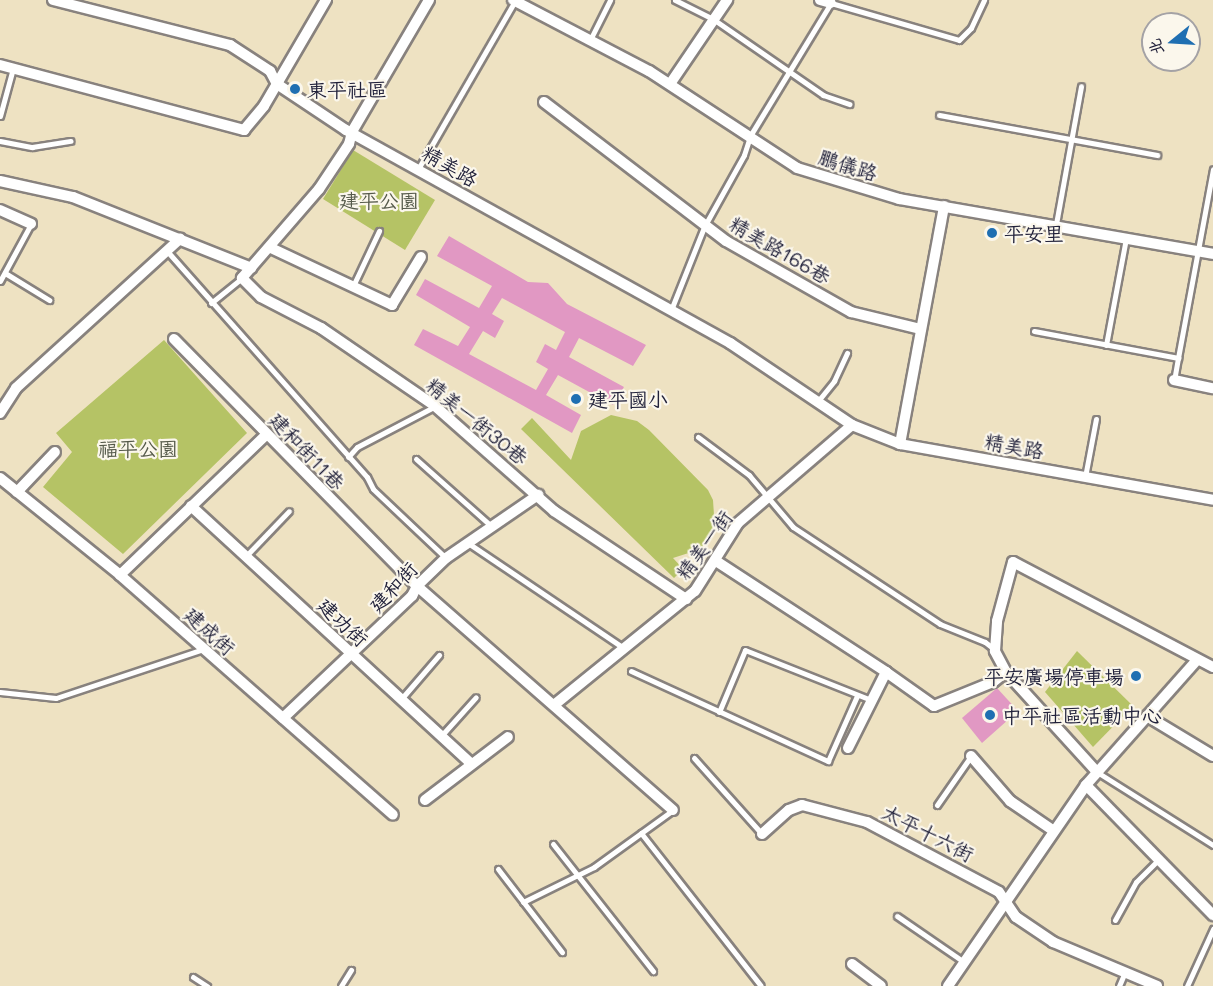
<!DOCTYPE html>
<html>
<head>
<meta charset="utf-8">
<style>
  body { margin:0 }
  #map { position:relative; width:1213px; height:986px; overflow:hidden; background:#eee2c2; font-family:Mali,"LXGW WenKai TC",sans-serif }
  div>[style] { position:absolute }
  .green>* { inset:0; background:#b5c365 }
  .building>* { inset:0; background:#e198c3 }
  .roads { filter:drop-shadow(2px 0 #88827e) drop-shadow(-2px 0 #88827e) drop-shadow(0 2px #88827e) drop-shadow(0 -2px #88827e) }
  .service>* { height:5px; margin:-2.5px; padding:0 2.5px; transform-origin:2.5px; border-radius:2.5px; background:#fff }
  .minor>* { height:10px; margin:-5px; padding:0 5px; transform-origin:5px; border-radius:5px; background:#fff }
  .dots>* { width:16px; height:16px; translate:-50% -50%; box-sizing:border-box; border:3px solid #fbf7ec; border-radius:50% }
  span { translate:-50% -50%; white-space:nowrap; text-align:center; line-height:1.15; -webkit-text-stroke:4.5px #fbf7ec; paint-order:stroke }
  .poi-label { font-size:20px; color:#22223b }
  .left { translate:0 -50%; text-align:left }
  .right { translate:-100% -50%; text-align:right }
  .street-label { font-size:20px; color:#22223b }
  .park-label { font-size:20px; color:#555a4a }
  .north { position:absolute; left:1141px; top:12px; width:60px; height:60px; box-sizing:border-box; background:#fbf7ec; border:2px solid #a4a2a5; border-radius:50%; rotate:252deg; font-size:16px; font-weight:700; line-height:24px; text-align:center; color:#22223b }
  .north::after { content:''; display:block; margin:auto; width:21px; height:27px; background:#1f6fb2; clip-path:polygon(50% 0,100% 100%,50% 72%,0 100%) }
</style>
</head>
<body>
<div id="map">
  <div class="green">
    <i style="clip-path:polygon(353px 150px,435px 200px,405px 250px,323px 199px)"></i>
    <i style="clip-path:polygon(164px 340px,247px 433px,123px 554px,43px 487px,72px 452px,56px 433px)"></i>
    <i style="clip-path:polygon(611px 415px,637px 421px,649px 430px,708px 490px,713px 500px,715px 530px,701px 549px,673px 558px,683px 569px,674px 578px,521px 429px,532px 418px,571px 460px,581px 431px)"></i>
    <i style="clip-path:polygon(1077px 651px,1133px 706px,1093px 747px,1045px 692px)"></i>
  </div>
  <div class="building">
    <i style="clip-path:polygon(evenodd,449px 236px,528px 282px,548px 283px,567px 304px,646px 345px,633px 366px,579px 338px,569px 357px,624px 387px,613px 405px,558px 375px,546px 395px,581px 415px,572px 433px,414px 345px,423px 329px,458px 346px,470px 327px,416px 295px,425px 279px,479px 308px,492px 286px,437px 256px,449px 236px,502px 298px,565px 332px,556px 350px,545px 344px,536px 362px,548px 369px,536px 390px,469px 354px,483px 331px,495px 338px,504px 321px,492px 314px,502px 298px)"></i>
    <i style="clip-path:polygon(997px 688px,1018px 711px,982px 743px,962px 718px)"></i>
  </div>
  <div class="roads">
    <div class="service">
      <i style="left:675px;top:0;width:42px;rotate:26.6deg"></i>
      <i style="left:713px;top:19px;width:134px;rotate:34.6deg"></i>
      <i style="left:823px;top:95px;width:28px;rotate:19deg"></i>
      <i style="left:590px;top:40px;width:45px;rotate:-63.4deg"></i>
      <i style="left:939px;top:115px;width:222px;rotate:10.4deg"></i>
      <i style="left:0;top:116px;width:50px;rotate:-74.8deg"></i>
      <i style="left:0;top:141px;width:33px;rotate:11deg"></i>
      <i style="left:32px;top:147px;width:39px;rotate:-9deg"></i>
      <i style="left:418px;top:169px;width:194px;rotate:-60deg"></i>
      <i style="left:1056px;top:224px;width:140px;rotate:-79.7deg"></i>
      <i style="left:167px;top:251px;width:302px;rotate:48.5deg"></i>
      <i style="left:367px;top:477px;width:13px;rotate:63deg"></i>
      <i style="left:373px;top:489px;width:100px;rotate:43.4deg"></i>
      <i style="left:5px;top:273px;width:52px;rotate:31.5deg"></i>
      <i style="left:0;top:281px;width:65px;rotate:-61.5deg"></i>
      <i style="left:353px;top:286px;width:61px;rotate:-64.7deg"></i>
      <i style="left:211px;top:303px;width:40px;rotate:-39deg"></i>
      <i style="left:671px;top:310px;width:89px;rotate:-68.3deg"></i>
      <i style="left:704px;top:227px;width:82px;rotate:-60.9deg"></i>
      <i style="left:744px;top:155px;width:20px;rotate:-72deg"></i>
      <i style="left:750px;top:136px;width:156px;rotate:-58.7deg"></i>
      <i style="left:831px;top:3px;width:133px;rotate:16.1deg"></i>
      <i style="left:959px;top:40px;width:17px;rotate:-45deg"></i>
      <i style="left:971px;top:28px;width:31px;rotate:-65deg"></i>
      <i style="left:1034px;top:331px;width:147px;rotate:10.6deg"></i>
      <i style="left:1178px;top:358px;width:22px;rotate:100deg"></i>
      <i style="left:1106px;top:345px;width:109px;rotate:-79.4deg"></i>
      <i style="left:1178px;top:358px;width:192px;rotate:-79.5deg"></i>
      <i style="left:818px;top:401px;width:26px;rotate:-51deg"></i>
      <i style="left:834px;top:381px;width:31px;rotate:-65deg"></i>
      <i style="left:698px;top:437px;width:64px;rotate:36.7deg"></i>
      <i style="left:749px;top:475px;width:68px;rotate:49.8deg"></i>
      <i style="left:793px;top:527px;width:176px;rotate:33.4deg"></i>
      <i style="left:940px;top:624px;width:48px;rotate:21.8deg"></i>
      <i style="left:985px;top:642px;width:11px;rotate:38deg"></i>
      <i style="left:348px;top:457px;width:13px;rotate:-48deg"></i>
      <i style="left:357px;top:447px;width:87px;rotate:-27.5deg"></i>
      <i style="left:416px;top:459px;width:99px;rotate:41.7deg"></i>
      <i style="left:1085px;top:477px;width:59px;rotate:-79.3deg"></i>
      <i style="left:468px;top:543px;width:189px;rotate:34deg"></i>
      <i style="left:246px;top:556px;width:62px;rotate:-46.3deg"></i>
      <i style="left:631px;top:671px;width:217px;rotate:24.6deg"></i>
      <i style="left:828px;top:761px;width:71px;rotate:-66deg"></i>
      <i style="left:0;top:692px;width:56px;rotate:6.1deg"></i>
      <i style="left:56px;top:698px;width:155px;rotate:-18.4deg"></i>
      <i style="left:402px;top:698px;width:57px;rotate:-49.3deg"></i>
      <i style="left:719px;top:712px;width:67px;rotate:-67.2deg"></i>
      <i style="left:745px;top:650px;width:133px;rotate:21.6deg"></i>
      <i style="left:441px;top:736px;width:52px;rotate:-48.1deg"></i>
      <i style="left:694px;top:758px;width:102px;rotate:48.2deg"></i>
      <i style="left:1097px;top:772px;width:137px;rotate:32.2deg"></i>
      <i style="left:937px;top:805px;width:60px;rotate:-55.2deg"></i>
      <i style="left:641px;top:833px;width:194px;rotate:51.9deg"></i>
      <i style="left:553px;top:844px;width:162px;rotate:51.8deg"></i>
      <i style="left:498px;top:869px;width:105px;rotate:52.4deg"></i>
      <i style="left:523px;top:902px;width:79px;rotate:-26.2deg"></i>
      <i style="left:594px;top:867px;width:97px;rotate:-35.8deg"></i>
      <i style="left:897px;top:916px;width:81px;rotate:34.5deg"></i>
      <i style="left:1115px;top:920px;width:43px;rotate:-61.1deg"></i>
      <i style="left:1136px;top:882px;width:33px;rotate:-45deg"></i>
      <i style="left:193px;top:977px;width:17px;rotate:33deg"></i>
      <i style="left:341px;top:986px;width:19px;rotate:-58deg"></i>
      <i style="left:1119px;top:986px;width:15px;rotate:-67deg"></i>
      <i style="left:1187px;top:986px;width:63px;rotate:-65.5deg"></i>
    </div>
    <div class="minor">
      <i style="left:53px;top:0;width:183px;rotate:14.3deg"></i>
      <i style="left:230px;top:45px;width:48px;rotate:33deg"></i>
      <i style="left:270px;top:71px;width:15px;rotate:62deg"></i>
      <i style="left:277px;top:84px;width:83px;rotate:33.7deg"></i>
      <i style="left:346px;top:130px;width:439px;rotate:29deg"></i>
      <i style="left:730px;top:343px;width:147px;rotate:33.9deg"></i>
      <i style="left:852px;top:425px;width:52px;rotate:21.6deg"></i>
      <i style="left:900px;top:444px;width:318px;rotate:10.1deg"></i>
      <i style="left:429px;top:0;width:153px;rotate:120.3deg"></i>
      <i style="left:352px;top:132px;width:12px;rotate:104deg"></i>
      <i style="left:349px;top:144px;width:54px;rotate:123.7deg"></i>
      <i style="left:319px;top:189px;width:118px;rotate:130.9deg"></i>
      <i style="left:242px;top:278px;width:27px;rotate:45deg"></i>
      <i style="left:261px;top:297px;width:68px;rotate:27.3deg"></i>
      <i style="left:321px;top:328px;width:138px;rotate:34.4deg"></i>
      <i style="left:435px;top:406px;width:159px;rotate:41.4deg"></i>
      <i style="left:554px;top:511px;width:159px;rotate:33.7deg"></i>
      <i style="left:513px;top:0;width:153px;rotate:27.6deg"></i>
      <i style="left:649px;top:71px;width:177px;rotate:33.2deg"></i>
      <i style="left:797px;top:168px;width:107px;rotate:16.9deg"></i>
      <i style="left:899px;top:199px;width:319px;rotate:9.9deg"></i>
      <i style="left:820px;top:0;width:11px;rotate:15deg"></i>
      <i style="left:0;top:65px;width:253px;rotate:14.9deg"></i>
      <i style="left:244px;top:130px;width:31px;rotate:-50deg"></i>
      <i style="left:264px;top:106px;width:123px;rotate:-59.7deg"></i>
      <i style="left:670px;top:84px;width:102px;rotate:-55.8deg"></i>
      <i style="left:544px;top:102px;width:229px;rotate:37.4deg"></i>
      <i style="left:726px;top:241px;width:144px;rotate:29.6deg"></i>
      <i style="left:851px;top:312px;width:72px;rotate:13.7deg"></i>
      <i style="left:0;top:181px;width:75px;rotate:12.4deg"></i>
      <i style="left:73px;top:197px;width:192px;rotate:21.7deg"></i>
      <i style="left:0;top:210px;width:34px;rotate:24deg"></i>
      <i style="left:271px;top:248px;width:134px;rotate:25.2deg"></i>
      <i style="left:392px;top:305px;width:56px;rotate:-58.9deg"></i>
      <i style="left:174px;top:339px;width:346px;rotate:45.5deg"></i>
      <i style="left:417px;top:586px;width:340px;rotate:41.2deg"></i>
      <i style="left:1174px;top:380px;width:40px;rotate:12deg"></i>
      <i style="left:0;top:413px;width:30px;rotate:-57deg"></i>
      <i style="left:16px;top:388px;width:222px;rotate:-42.3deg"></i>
      <i style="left:900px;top:444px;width:242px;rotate:-79.5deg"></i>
      <i style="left:0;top:478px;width:154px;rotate:38.9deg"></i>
      <i style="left:120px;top:575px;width:363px;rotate:41.3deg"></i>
      <i style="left:17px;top:492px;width:55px;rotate:-46.5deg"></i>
      <i style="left:191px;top:506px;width:381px;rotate:42.6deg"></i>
      <i style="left:716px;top:561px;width:203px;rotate:33.1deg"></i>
      <i style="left:120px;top:575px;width:202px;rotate:-43.8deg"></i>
      <i style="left:554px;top:705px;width:181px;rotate:-39deg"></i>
      <i style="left:695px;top:591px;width:80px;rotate:-57.7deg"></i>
      <i style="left:738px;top:523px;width:150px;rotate:-40.7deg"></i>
      <i style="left:1147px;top:716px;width:77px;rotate:31.2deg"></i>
      <i style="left:283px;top:718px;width:178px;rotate:-43.4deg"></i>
      <i style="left:412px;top:596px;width:11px;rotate:-63deg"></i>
      <i style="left:417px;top:586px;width:40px;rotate:-44deg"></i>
      <i style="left:446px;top:558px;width:112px;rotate:-34.4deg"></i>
      <i style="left:848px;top:748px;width:85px;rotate:-63.4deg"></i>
      <i style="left:886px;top:672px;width:59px;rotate:35.3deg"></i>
      <i style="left:934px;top:706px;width:64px;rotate:-22.1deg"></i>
      <i style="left:993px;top:682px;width:16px;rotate:-38deg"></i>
      <i style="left:971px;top:756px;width:60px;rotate:49.1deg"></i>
      <i style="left:1010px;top:801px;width:53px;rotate:34.3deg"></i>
      <i style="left:1097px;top:772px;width:135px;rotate:-132.3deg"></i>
      <i style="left:1006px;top:672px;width:24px;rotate:-118deg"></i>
      <i style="left:995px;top:651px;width:30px;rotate:-86deg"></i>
      <i style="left:997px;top:621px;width:61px;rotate:-74.8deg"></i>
      <i style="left:1013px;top:562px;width:226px;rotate:27.7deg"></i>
      <i style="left:1086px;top:785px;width:182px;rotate:45.7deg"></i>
      <i style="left:425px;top:800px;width:104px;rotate:-37.2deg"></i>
      <i style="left:762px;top:834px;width:36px;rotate:-42deg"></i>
      <i style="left:789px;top:810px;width:14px;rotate:-21deg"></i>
      <i style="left:802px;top:805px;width:67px;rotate:14.7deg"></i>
      <i style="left:867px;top:822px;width:149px;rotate:27.9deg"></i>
      <i style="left:999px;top:892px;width:30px;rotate:56deg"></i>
      <i style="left:1016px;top:917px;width:45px;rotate:34deg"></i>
      <i style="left:1053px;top:942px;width:113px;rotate:22.9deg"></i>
      <i style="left:852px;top:964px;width:36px;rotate:37deg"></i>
      <i style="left:948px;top:986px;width:244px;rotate:-55.5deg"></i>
      <i style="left:1086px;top:785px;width:167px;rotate:-48.4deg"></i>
    </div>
  </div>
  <div class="dots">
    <i style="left:295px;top:89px;background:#1f6fb2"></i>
    <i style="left:992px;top:233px;background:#1f6fb2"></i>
    <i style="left:576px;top:399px;background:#1f6fb2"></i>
    <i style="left:1136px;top:676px;background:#1f6fb2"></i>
    <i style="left:990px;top:715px;background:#1f6fb2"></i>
  </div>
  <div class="poi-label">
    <span class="left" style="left:307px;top:89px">東平社區</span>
    <span class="left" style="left:1004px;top:233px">平安里</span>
    <span class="left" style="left:588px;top:399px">建平國小</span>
    <span class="right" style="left:1124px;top:676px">平安廣場停車場</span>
    <span class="left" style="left:1002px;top:715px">中平社區活動中心</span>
  </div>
  <div class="street-label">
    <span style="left:848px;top:165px;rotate:17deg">鵬儀路</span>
    <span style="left:450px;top:166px;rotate:30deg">精美路</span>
    <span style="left:780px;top:250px;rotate:30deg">精美路166巷</span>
    <span style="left:477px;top:421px;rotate:39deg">精美一街30巷</span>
    <span style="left:1014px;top:446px;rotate:10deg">精美路</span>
    <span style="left:307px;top:451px;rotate:46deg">建和街11巷</span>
    <span style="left:704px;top:545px;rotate:-54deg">精美一街</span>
    <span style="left:393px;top:587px;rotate:-47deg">建和街</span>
    <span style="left:343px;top:622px;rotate:43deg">建功街</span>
    <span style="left:210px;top:631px;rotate:42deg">建成街</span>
    <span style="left:928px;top:833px;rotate:27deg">太平十六街</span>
  </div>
  <div class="park-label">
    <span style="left:379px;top:200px">建平公園</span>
    <span style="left:138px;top:448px">福平公園</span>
  </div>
  <div class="north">北</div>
</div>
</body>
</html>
